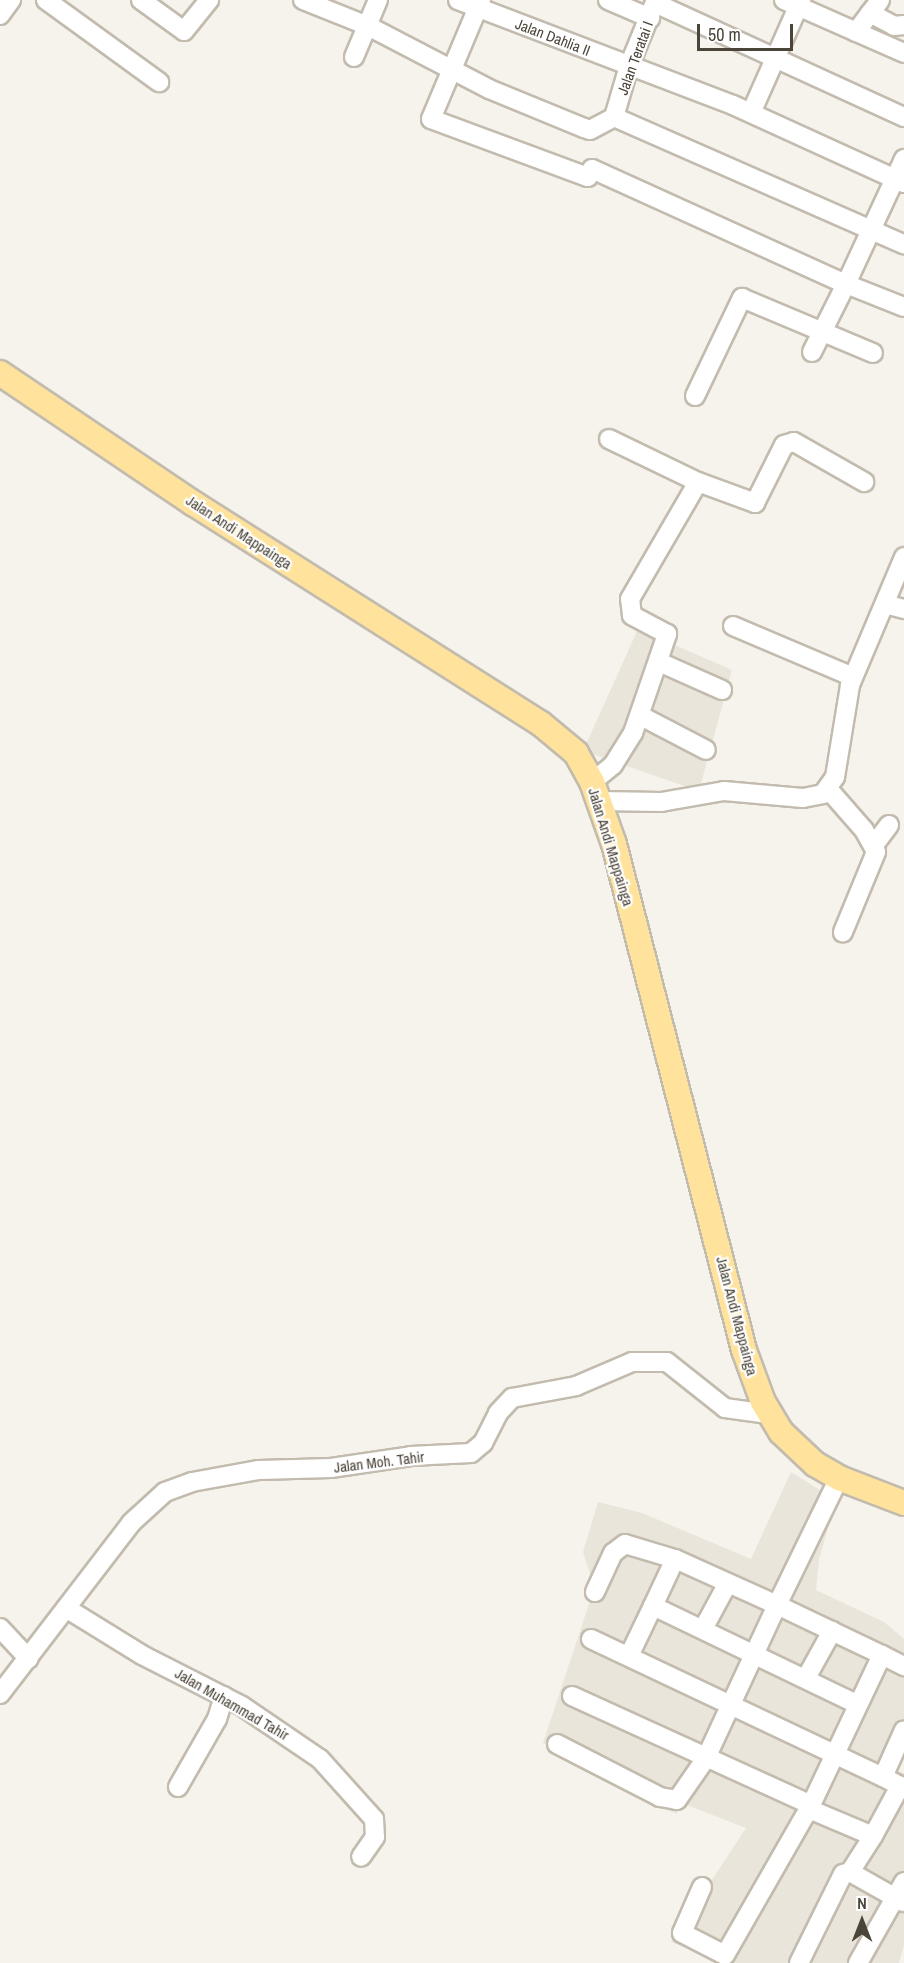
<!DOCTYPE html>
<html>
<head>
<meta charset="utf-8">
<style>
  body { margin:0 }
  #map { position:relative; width:904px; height:1963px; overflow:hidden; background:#f6f3ec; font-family:"Archivo Narrow",sans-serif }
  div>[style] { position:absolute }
  .residential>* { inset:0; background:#eae5da }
  .roads { filter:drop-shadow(2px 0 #c2bbae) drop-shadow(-2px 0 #c2bbae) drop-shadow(0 2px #c2bbae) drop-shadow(0 -2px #c2bbae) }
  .minor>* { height:18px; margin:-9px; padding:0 9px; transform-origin:9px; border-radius:9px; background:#fff }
  .major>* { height:24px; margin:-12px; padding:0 12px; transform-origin:12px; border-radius:12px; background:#ffe39c }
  span { translate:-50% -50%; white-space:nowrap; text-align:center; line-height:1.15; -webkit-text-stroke:4.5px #fff; paint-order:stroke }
  .street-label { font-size:15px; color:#4b4439 }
  .north { position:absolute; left:832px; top:1891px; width:60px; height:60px; -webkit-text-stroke:4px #fff; paint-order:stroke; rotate:0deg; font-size:16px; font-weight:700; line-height:24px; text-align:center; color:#4b4439 }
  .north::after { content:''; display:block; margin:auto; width:21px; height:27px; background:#4b4439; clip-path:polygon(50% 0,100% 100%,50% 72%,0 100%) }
  .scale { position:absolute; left:697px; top:24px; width:96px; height:27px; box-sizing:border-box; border:3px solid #4b4439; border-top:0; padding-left:8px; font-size:18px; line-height:21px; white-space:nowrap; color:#4b4439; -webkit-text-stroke:4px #fff; paint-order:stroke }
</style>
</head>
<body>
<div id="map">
  <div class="residential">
    <i style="clip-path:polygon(638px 629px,732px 670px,699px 791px,583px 751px)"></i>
    <i style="clip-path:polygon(791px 1472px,836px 1500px,819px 1560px,816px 1590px,884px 1622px,904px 1639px,904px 1759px,898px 1771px,904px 1773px,904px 1945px,899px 1963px,725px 1963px,671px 1942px,746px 1828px,684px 1804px,676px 1814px,543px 1743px,591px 1598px,591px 1577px,583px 1552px,598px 1502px,642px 1513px,751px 1559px)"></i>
  </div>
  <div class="roads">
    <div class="minor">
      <i style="left:46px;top:0;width:140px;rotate:36deg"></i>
      <i style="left:141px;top:0;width:53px;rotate:35.8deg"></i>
      <i style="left:184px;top:31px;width:40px;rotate:-51deg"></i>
      <i style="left:303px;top:0;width:70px;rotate:21.8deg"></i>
      <i style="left:368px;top:26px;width:136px;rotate:27.5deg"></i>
      <i style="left:489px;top:89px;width:103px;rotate:22.3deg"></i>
      <i style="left:584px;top:128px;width:6px;rotate:18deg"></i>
      <i style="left:590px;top:130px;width:27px;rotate:-28deg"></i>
      <i style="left:458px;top:0;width:294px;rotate:20.9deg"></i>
      <i style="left:733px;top:105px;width:188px;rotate:24.5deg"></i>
      <i style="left:481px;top:0;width:129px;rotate:112.8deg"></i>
      <i style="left:431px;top:119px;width:167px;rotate:20.3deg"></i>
      <i style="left:588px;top:177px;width:9px;rotate:-63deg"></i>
      <i style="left:592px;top:169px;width:279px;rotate:24.4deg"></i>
      <i style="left:846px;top:284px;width:138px;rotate:-65.1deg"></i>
      <i style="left:608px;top:0;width:46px;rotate:23.2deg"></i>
      <i style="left:784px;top:0;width:131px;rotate:23.8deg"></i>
      <i style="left:655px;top:3px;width:274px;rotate:24.6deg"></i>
      <i style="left:870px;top:13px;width:27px;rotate:28deg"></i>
      <i style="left:894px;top:26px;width:10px;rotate:-6deg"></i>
      <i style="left:0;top:15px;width:19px;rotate:-54deg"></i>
      <i style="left:856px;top:32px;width:40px;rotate:-53deg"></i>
      <i style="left:354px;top:57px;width:62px;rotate:-67.2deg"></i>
      <i style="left:751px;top:113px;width:124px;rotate:-66.1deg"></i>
      <i style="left:614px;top:117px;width:317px;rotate:23.7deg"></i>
      <i style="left:614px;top:117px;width:53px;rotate:-73.6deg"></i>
      <i style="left:629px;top:66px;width:71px;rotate:-67.8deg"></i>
      <i style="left:812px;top:352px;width:76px;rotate:-63.4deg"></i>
      <i style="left:846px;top:284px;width:62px;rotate:21.6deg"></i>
      <i style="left:695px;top:396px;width:109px;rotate:-64.4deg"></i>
      <i style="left:742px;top:298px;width:142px;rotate:22.8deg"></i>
      <i style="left:609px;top:439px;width:99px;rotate:25.8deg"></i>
      <i style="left:885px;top:604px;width:20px;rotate:15deg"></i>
      <i style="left:733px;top:626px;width:130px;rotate:23deg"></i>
      <i style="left:659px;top:662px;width:69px;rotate:24deg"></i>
      <i style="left:641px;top:716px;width:73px;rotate:27.6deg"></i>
      <i style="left:592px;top:782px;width:27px;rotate:-39deg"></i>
      <i style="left:613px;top:765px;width:38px;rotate:-58deg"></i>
      <i style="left:633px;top:733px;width:105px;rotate:-71deg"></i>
      <i style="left:667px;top:634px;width:40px;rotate:-152deg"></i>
      <i style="left:632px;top:615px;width:16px;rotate:-97deg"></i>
      <i style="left:630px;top:599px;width:135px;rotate:-59.8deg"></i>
      <i style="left:698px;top:482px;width:61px;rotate:20.2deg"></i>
      <i style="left:755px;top:503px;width:65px;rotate:-63.4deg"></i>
      <i style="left:784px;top:445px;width:10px;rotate:-17deg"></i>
      <i style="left:794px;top:442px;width:81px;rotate:29.7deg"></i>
      <i style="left:829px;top:790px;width:53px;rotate:48.8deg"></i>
      <i style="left:864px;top:830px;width:25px;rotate:61deg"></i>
      <i style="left:876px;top:852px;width:87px;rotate:112.4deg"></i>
      <i style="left:599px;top:801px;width:62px;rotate:0.9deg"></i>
      <i style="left:661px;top:802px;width:64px;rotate:-9.9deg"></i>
      <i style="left:724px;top:791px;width:79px;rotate:5.1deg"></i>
      <i style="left:803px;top:798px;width:20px;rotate:-11deg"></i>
      <i style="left:823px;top:794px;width:21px;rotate:-55deg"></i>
      <i style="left:835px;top:777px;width:93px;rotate:-80.7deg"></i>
      <i style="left:850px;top:685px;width:139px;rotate:-67.1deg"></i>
      <i style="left:874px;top:845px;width:25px;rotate:-53deg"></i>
      <i style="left:675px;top:1559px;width:52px;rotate:115.1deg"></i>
      <i style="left:653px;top:1606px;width:226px;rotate:25.7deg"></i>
      <i style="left:66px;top:1608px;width:89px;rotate:31.7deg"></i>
      <i style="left:142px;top:1655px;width:112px;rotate:27deg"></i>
      <i style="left:242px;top:1706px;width:94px;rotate:34.2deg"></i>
      <i style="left:320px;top:1759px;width:81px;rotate:48deg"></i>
      <i style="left:374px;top:1819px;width:18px;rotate:87deg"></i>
      <i style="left:375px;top:1837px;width:24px;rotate:125deg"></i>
      <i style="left:0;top:1628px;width:42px;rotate:46.9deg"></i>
      <i style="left:703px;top:1629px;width:52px;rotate:-61.5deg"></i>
      <i style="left:591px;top:1639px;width:323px;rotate:25.3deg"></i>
      <i style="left:883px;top:1777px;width:51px;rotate:-65.9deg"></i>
      <i style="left:882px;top:1655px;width:25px;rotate:27deg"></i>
      <i style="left:629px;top:1656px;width:55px;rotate:-64.4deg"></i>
      <i style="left:806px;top:1678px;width:54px;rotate:-61deg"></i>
      <i style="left:0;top:1694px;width:215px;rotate:-52.5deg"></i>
      <i style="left:131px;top:1523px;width:46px;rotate:-42.4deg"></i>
      <i style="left:165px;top:1492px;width:29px;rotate:-20deg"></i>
      <i style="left:192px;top:1482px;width:68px;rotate:-10.2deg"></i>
      <i style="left:259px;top:1470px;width:72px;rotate:-1.6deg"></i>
      <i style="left:331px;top:1468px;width:81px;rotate:-8.5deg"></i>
      <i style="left:411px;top:1456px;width:60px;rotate:-2.9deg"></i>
      <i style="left:471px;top:1453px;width:16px;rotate:-40deg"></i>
      <i style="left:483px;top:1443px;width:34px;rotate:-63deg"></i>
      <i style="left:498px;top:1413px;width:21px;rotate:-47deg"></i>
      <i style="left:512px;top:1398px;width:65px;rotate:-10.6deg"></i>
      <i style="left:576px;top:1386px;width:61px;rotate:-23.2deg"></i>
      <i style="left:632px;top:1362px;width:35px"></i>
      <i style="left:667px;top:1362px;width:74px;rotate:38.4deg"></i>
      <i style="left:725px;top:1408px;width:44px;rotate:7.8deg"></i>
      <i style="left:572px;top:1696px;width:263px;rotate:24.5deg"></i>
      <i style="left:811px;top:1805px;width:166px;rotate:-64.7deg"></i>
      <i style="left:882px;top:1655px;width:116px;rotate:-154.5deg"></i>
      <i style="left:777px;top:1605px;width:141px;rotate:-64deg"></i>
      <i style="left:557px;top:1744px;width:116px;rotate:27.2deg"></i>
      <i style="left:660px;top:1797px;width:17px;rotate:10deg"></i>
      <i style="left:677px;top:1800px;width:51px;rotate:-55.4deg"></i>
      <i style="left:706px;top:1758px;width:169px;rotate:-65.1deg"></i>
      <i style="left:777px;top:1605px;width:112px;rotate:-155.7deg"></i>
      <i style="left:675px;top:1559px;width:52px;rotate:-163.3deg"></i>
      <i style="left:625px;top:1544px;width:15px;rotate:143deg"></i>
      <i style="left:613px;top:1553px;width:43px;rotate:114.8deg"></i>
      <i style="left:178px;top:1787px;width:78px;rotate:-60.2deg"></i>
      <i style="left:217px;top:1719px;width:24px;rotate:-73deg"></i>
      <i style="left:809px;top:1809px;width:69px;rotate:22.9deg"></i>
      <i style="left:873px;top:1836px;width:57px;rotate:-61.6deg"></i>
      <i style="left:900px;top:1786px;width:19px;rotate:-152deg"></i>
      <i style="left:850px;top:1872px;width:61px;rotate:29.5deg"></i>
      <i style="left:702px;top:1887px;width:50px;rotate:113.5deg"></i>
      <i style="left:682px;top:1933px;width:48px;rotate:27.1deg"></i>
      <i style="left:725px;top:1955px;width:173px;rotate:-60.2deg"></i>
      <i style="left:799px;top:1963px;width:99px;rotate:-63.7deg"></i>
      <i style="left:843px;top:1874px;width:7px;rotate:-16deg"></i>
      <i style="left:850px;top:1872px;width:43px;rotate:-57.4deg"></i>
      <i style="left:858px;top:1963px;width:93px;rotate:-60.4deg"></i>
    </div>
    <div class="major">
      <i style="left:0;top:373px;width:233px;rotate:34deg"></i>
      <i style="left:193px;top:503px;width:411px;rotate:32.4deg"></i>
      <i style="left:540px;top:723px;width:47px;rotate:39.8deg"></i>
      <i style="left:576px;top:753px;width:33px;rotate:61deg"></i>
      <i style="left:592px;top:782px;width:66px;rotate:70.5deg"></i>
      <i style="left:614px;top:844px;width:522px;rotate:75.59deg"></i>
      <i style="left:744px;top:1350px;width:55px;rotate:69.9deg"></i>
      <i style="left:763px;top:1402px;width:35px;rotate:59deg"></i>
      <i style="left:781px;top:1432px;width:47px;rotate:43.3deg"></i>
      <i style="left:815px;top:1464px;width:28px;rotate:30deg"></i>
      <i style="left:839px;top:1478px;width:70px;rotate:21deg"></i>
    </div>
  </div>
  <div class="street-label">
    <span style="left:553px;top:37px;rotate:21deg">Jalan Dahlia II</span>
    <span style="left:635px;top:58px;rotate:-70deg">Jalan Teratai I</span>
    <span style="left:239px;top:532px;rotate:33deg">Jalan Andi Mappainga</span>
    <span style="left:611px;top:847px;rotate:73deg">Jalan Andi Mappainga</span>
    <span style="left:737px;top:1316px;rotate:75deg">Jalan Andi Mappainga</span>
    <span style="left:379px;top:1462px;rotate:-7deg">Jalan Moh. Tahir</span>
    <span style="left:232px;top:1704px;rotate:30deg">Jalan Muhammad Tahir</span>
  </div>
  <div class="north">N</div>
  <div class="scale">50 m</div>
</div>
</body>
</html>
